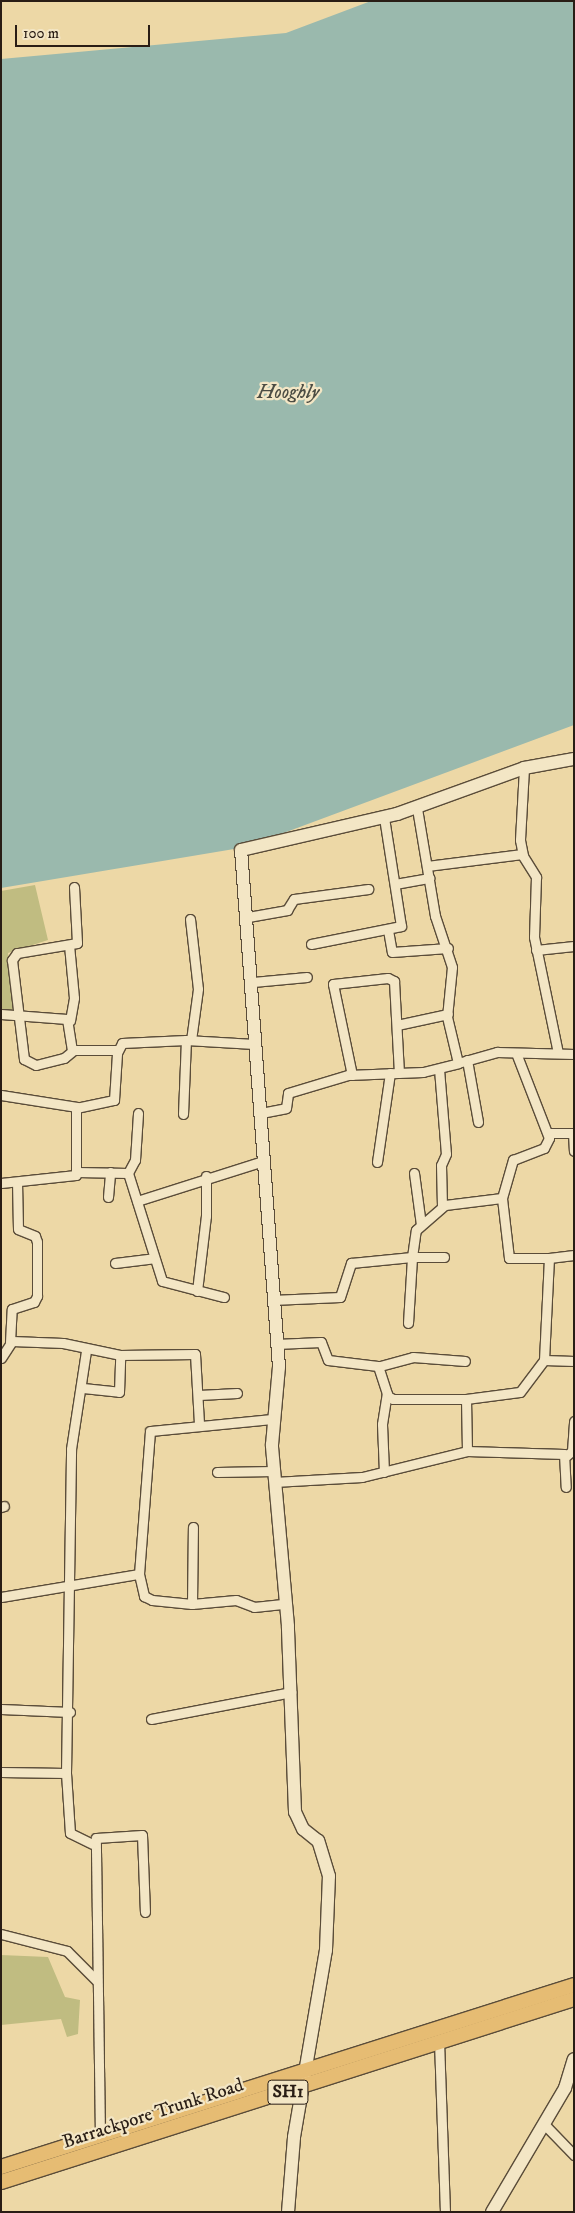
<!DOCTYPE html>
<html>
<head>
<meta charset="utf-8">
<style>
  body { margin:0 }
  #map { position:relative; width:575px; height:2213px; overflow:hidden; background:#edd8a6; font-family:"IM FELL DW Pica",serif }
  div>[style] { position:absolute }
  .green>* { inset:0; background:#c0bc81 }
  .water>* { inset:0; background:#9ab9ad }
  .roads { filter:drop-shadow(1px 0 #5a4c39) drop-shadow(-1px 0 #5a4c39) drop-shadow(0 1px #5a4c39) drop-shadow(0 -1px #5a4c39) }
  .street>* { height:9px; margin:-4.5px; padding:0 4.5px; transform-origin:4.5px; border-radius:4.5px; background:#f3e6c5 }
  .secondary>* { height:12px; margin:-6px; padding:0 6px; transform-origin:6px; border-radius:6px; background:#f3e6c5 }
  .primary>* { height:14px; margin:-7px; padding:0 7px; transform-origin:7px; border-radius:7px; background:#e6bc73 }
  span { translate:-50% -50%; white-space:nowrap; text-align:center; line-height:1.15; -webkit-text-stroke:4.5px #f3e6c5; paint-order:stroke }
  .shield-label span { padding:1px 4px; background:#f3e6c5; border:1px solid; border-radius:4px; -webkit-text-stroke-width:0 }
  .shield-label { font-size:18px; color:#291d15; font-weight:700 }
  .street-label { font-size:19px; color:#291d15 }
  .water-label { font-size:20px; color:#4b4c43; font-style:italic }
  .frame { position:absolute; inset:0; border:2px solid #291d15; pointer-events:none }
  .scale { position:absolute; left:15px; top:25px; width:135px; height:22px; box-sizing:border-box; border:2px solid #291d15; border-top:0; padding-left:6px; font-size:15px; line-height:18px; white-space:nowrap; color:#291d15; -webkit-text-stroke:4px #f3e6c5; paint-order:stroke }
</style>
</head>
<body>
<div id="map">
  <div class="green">
    <i style="clip-path:polygon(35px 885px,48px 940px,8px 953px,16px 1013px,1px 1013px,1px 891px)"></i>
    <i style="clip-path:polygon(1px 1955px,48px 1957px,65px 1997px,80px 2000px,78px 2034px,67px 2037px,61px 2019px,1px 2025px)"></i>
  </div>
  <div class="water">
    <i style="clip-path:polygon(371px 1px,574px 1px,574px 725px,246px 847px,1px 888px,1px 59px,286px 33px)"></i>
  </div>
  <div class="roads">
    <div class="street">
      <i style="left:524px;top:768px;width:72px;rotate:93.2deg"></i>
      <i style="left:520px;top:840px;width:16px;rotate:79deg"></i>
      <i style="left:523px;top:856px;width:25px;rotate:58deg"></i>
      <i style="left:536px;top:877px;width:60px;rotate:91.9deg"></i>
      <i style="left:534px;top:937px;width:118px;rotate:78.3deg"></i>
      <i style="left:427px;top:866px;width:96px;rotate:-7.2deg"></i>
      <i style="left:395px;top:884px;width:35px;rotate:-10deg"></i>
      <i style="left:74px;top:887px;width:56px;rotate:86.9deg"></i>
      <i style="left:77px;top:943px;width:61px;rotate:170.5deg"></i>
      <i style="left:17px;top:953px;width:9px;rotate:126deg"></i>
      <i style="left:12px;top:960px;width:100px;rotate:83.1deg"></i>
      <i style="left:24px;top:1059px;width:13px;rotate:27deg"></i>
      <i style="left:36px;top:1065px;width:29px;rotate:-14deg"></i>
      <i style="left:64px;top:1058px;width:13px;rotate:-39deg"></i>
      <i style="left:248px;top:917px;width:40px;rotate:-10deg"></i>
      <i style="left:287px;top:910px;width:13px;rotate:-58deg"></i>
      <i style="left:294px;top:899px;width:75px;rotate:-7.7deg"></i>
      <i style="left:190px;top:919px;width:70px;rotate:83.5deg"></i>
      <i style="left:198px;top:989px;width:51px;rotate:97.8deg"></i>
      <i style="left:388px;top:930px;width:22px;rotate:80deg"></i>
      <i style="left:392px;top:952px;width:56px;rotate:-4.1deg"></i>
      <i style="left:311px;top:944px;width:92px;rotate:-11.3deg"></i>
      <i style="left:401px;top:926px;width:110px;rotate:-98.9deg"></i>
      <i style="left:69px;top:945px;width:53px;rotate:84.6deg"></i>
      <i style="left:74px;top:998px;width:23px;rotate:100deg"></i>
      <i style="left:536px;top:950px;width:38px;rotate:-6deg"></i>
      <i style="left:253px;top:982px;width:54px;rotate:-5.3deg"></i>
      <i style="left:1px;top:1014px;width:66px;rotate:4.3deg"></i>
      <i style="left:67px;top:1019px;width:31px;rotate:81deg"></i>
      <i style="left:72px;top:1050px;width:46px"></i>
      <i style="left:397px;top:1025px;width:52px;rotate:-12.2deg"></i>
      <i style="left:467px;top:1060px;width:63px;rotate:79.9deg"></i>
      <i style="left:458px;top:1063px;width:41px;rotate:-15.8deg"></i>
      <i style="left:497px;top:1052px;width:77px;rotate:1.5deg"></i>
      <i style="left:439px;top:1069px;width:85px;rotate:85.3deg"></i>
      <i style="left:446px;top:1154px;width:12px;rotate:114deg"></i>
      <i style="left:441px;top:1165px;width:42px;rotate:88.6deg"></i>
      <i style="left:352px;top:1075px;width:93px;rotate:-101.8deg"></i>
      <i style="left:333px;top:984px;width:55px;rotate:-6.2deg"></i>
      <i style="left:388px;top:978px;width:7px;rotate:27deg"></i>
      <i style="left:394px;top:981px;width:92px;rotate:86.9deg"></i>
      <i style="left:1px;top:1095px;width:77px;rotate:9deg"></i>
      <i style="left:261px;top:1113px;width:25px;rotate:-11deg"></i>
      <i style="left:286px;top:1108px;width:15px;rotate:-82deg"></i>
      <i style="left:288px;top:1093px;width:63px;rotate:-16.7deg"></i>
      <i style="left:348px;top:1075px;width:75px;rotate:-2.3deg"></i>
      <i style="left:423px;top:1072px;width:36px;rotate:-14deg"></i>
      <i style="left:458px;top:1063px;width:47px;rotate:-103.4deg"></i>
      <i style="left:447px;top:1017px;width:50px;rotate:-84.3deg"></i>
      <i style="left:452px;top:967px;width:54px;rotate:-108.4deg"></i>
      <i style="left:435px;top:916px;width:109px;rotate:-99.5deg"></i>
      <i style="left:183px;top:1114px;width:74px;rotate:-87.7deg"></i>
      <i style="left:550px;top:1133px;width:24px"></i>
      <i style="left:573px;top:1133px;width:18px;rotate:87deg"></i>
      <i style="left:377px;top:1162px;width:90px;rotate:-81.7deg"></i>
      <i style="left:77px;top:1172px;width:51px;rotate:1.1deg"></i>
      <i style="left:128px;top:1173px;width:113px;rotate:72.5deg"></i>
      <i style="left:162px;top:1281px;width:64px;rotate:14.5deg"></i>
      <i style="left:128px;top:1173px;width:15px;rotate:-62deg"></i>
      <i style="left:135px;top:1160px;width:47px;rotate:-86.3deg"></i>
      <i style="left:414px;top:1173px;width:52px;rotate:82.3deg"></i>
      <i style="left:1px;top:1183px;width:75px;rotate:-6.1deg"></i>
      <i style="left:76px;top:1175px;width:67px;rotate:-90deg"></i>
      <i style="left:76px;top:1108px;width:39px;rotate:-12deg"></i>
      <i style="left:114px;top:1100px;width:47px;rotate:-86.3deg"></i>
      <i style="left:117px;top:1053px;width:11px;rotate:-63deg"></i>
      <i style="left:122px;top:1043px;width:64px;rotate:-2.7deg"></i>
      <i style="left:186px;top:1040px;width:68px;rotate:3.4deg"></i>
      <i style="left:108px;top:1197px;width:25px;rotate:-85deg"></i>
      <i style="left:137px;top:1201px;width:132px;rotate:-17.6deg"></i>
      <i style="left:549px;top:1258px;width:25px;rotate:-7deg"></i>
      <i style="left:115px;top:1263px;width:39px;rotate:-7deg"></i>
      <i style="left:197px;top:1291px;width:76px;rotate:-83.2deg"></i>
      <i style="left:206px;top:1216px;width:40px;rotate:-90deg"></i>
      <i style="left:272px;top:1300px;width:68px;rotate:-2.5deg"></i>
      <i style="left:340px;top:1297px;width:36px;rotate:-72deg"></i>
      <i style="left:351px;top:1263px;width:61px;rotate:-5.6deg"></i>
      <i style="left:412px;top:1257px;width:27px;rotate:-82deg"></i>
      <i style="left:416px;top:1230px;width:38px;rotate:-41deg"></i>
      <i style="left:445px;top:1205px;width:57px;rotate:-7deg"></i>
      <i style="left:502px;top:1198px;width:40px;rotate:-74deg"></i>
      <i style="left:513px;top:1160px;width:33px;rotate:-21deg"></i>
      <i style="left:544px;top:1148px;width:11px;rotate:-63deg"></i>
      <i style="left:549px;top:1138px;width:91px;rotate:-111.2deg"></i>
      <i style="left:408px;top:1323px;width:66px;rotate:-86.5deg"></i>
      <i style="left:412px;top:1257px;width:32px"></i>
      <i style="left:10px;top:1342px;width:33px;rotate:-87deg"></i>
      <i style="left:12px;top:1309px;width:23px;rotate:-18deg"></i>
      <i style="left:34px;top:1302px;width:7px;rotate:-63deg"></i>
      <i style="left:37px;top:1296px;width:54px;rotate:-90deg"></i>
      <i style="left:37px;top:1242px;width:6px;rotate:-108deg"></i>
      <i style="left:35px;top:1236px;width:18px;rotate:-158deg"></i>
      <i style="left:18px;top:1229px;width:46px;rotate:-91.2deg"></i>
      <i style="left:276px;top:1344px;width:45px;rotate:-2.5deg"></i>
      <i style="left:321px;top:1342px;width:19px;rotate:69deg"></i>
      <i style="left:328px;top:1360px;width:50px;rotate:6.8deg"></i>
      <i style="left:378px;top:1366px;width:32px;rotate:72deg"></i>
      <i style="left:388px;top:1396px;width:6px;rotate:31deg"></i>
      <i style="left:393px;top:1399px;width:73px"></i>
      <i style="left:466px;top:1399px;width:54px;rotate:-7.4deg"></i>
      <i style="left:520px;top:1392px;width:40px;rotate:-53deg"></i>
      <i style="left:544px;top:1360px;width:102px;rotate:-87.2deg"></i>
      <i style="left:549px;top:1258px;width:40px;rotate:180deg"></i>
      <i style="left:509px;top:1258px;width:60px;rotate:-96.7deg"></i>
      <i style="left:1px;top:1358px;width:20px;rotate:-57deg"></i>
      <i style="left:12px;top:1341px;width:51px;rotate:2.2deg"></i>
      <i style="left:63px;top:1343px;width:58px;rotate:11.9deg"></i>
      <i style="left:120px;top:1355px;width:75px;rotate:-0.8deg"></i>
      <i style="left:195px;top:1354px;width:69px;rotate:86.7deg"></i>
      <i style="left:544px;top:1360px;width:30px;rotate:2deg"></i>
      <i style="left:380px;top:1366px;width:34px;rotate:-15deg"></i>
      <i style="left:413px;top:1357px;width:52px;rotate:4.4deg"></i>
      <i style="left:83px;top:1388px;width:36px;rotate:6deg"></i>
      <i style="left:119px;top:1392px;width:37px;rotate:-88deg"></i>
      <i style="left:199px;top:1395px;width:38px;rotate:-3deg"></i>
      <i style="left:467px;top:1451px;width:97px;rotate:1.8deg"></i>
      <i style="left:564px;top:1454px;width:33px;rotate:87deg"></i>
      <i style="left:566px;top:1456px;width:8px;rotate:-40deg"></i>
      <i style="left:572px;top:1451px;width:30px;rotate:-86deg"></i>
      <i style="left:217px;top:1472px;width:57px;rotate:-1deg"></i>
      <i style="left:384px;top:1472px;width:48px;rotate:-92.4deg"></i>
      <i style="left:382px;top:1424px;width:31px;rotate:-81deg"></i>
      <i style="left:274px;top:1482px;width:88px;rotate:-3.3deg"></i>
      <i style="left:362px;top:1477px;width:108px;rotate:-13.9deg"></i>
      <i style="left:467px;top:1451px;width:52px;rotate:-91.1deg"></i>
      <i style="left:1px;top:1507px;width:3px;rotate:-18deg"></i>
      <i style="left:139px;top:1574px;width:23px;rotate:77deg"></i>
      <i style="left:144px;top:1596px;width:9px;rotate:27deg"></i>
      <i style="left:152px;top:1600px;width:40px;rotate:5.7deg"></i>
      <i style="left:192px;top:1604px;width:44px;rotate:-5.2deg"></i>
      <i style="left:236px;top:1600px;width:19px;rotate:21deg"></i>
      <i style="left:254px;top:1607px;width:31px;rotate:-6deg"></i>
      <i style="left:1px;top:1597px;width:140px;rotate:-9.5deg"></i>
      <i style="left:139px;top:1574px;width:143px;rotate:-85.6deg"></i>
      <i style="left:150px;top:1431px;width:123px;rotate:-5.6deg"></i>
      <i style="left:192px;top:1604px;width:77px;rotate:-89.3deg"></i>
      <i style="left:1px;top:1709px;width:69px;rotate:2.5deg"></i>
      <i style="left:151px;top:1719px;width:143px;rotate:-10.9deg"></i>
      <i style="left:1px;top:1772px;width:65px;rotate:0.9deg"></i>
      <i style="left:66px;top:1773px;width:60px;rotate:86.2deg"></i>
      <i style="left:70px;top:1833px;width:25px;rotate:26deg"></i>
      <i style="left:66px;top:1773px;width:324px;rotate:-89.1deg"></i>
      <i style="left:71px;top:1449px;width:99px;rotate:-81.3deg"></i>
      <i style="left:1px;top:1934px;width:68px;rotate:14.4deg"></i>
      <i style="left:67px;top:1951px;width:42px;rotate:45deg"></i>
      <i style="left:439px;top:2041px;width:171px;rotate:88deg"></i>
      <i style="left:543px;top:2123px;width:45px;rotate:45.9deg"></i>
      <i style="left:100px;top:2137px;width:299px;rotate:-90.8deg"></i>
      <i style="left:96px;top:1838px;width:46px;rotate:-3.7deg"></i>
      <i style="left:142px;top:1835px;width:77px;rotate:87.8deg"></i>
    </div>
    <div class="secondary">
      <i style="left:288px;top:2212px;width:75px;rotate:-85.4deg"></i>
      <i style="left:294px;top:2137px;width:190px;rotate:-80.3deg"></i>
      <i style="left:326px;top:1950px;width:74px;rotate:-87.7deg"></i>
      <i style="left:329px;top:1876px;width:37px;rotate:-107deg"></i>
      <i style="left:318px;top:1841px;width:19px;rotate:-141deg"></i>
      <i style="left:303px;top:1829px;width:19px;rotate:-115deg"></i>
      <i style="left:295px;top:1812px;width:186px;rotate:-92.2deg"></i>
      <i style="left:288px;top:1626px;width:182px;rotate:-95.1deg"></i>
      <i style="left:272px;top:1445px;width:78px;rotate:-84.9deg"></i>
      <i style="left:279px;top:1367px;width:518px;rotate:-94.2deg"></i>
      <i style="left:241px;top:850px;width:160px;rotate:-13deg"></i>
      <i style="left:397px;top:814px;width:135px;rotate:-19.9deg"></i>
      <i style="left:524px;top:768px;width:51px;rotate:-10.2deg"></i>
      <i style="left:492px;top:2212px;width:144px;rotate:-59.5deg"></i>
      <i style="left:565px;top:2088px;width:30px;rotate:-73deg"></i>
    </div>
    <div class="primary">
      <i style="left:1px;top:2167px;width:601px;rotate:-17.62deg"></i>
      <i style="left:1px;top:2182px;width:602px;rotate:-17.71deg"></i>
    </div>
  </div>
  <div class="shield-label">
    <span style="left:288px;top:2092px">SH1</span>
  </div>
  <div class="street-label">
    <span style="left:153px;top:2114px;rotate:-18deg">Barrackpore Trunk Road</span>
  </div>
  <div class="water-label">
    <span style="left:288px;top:392px">Hooghly</span>
  </div>
  <div class="frame"></div>
  <div class="scale">100 m</div>
</div>
</body>
</html>
